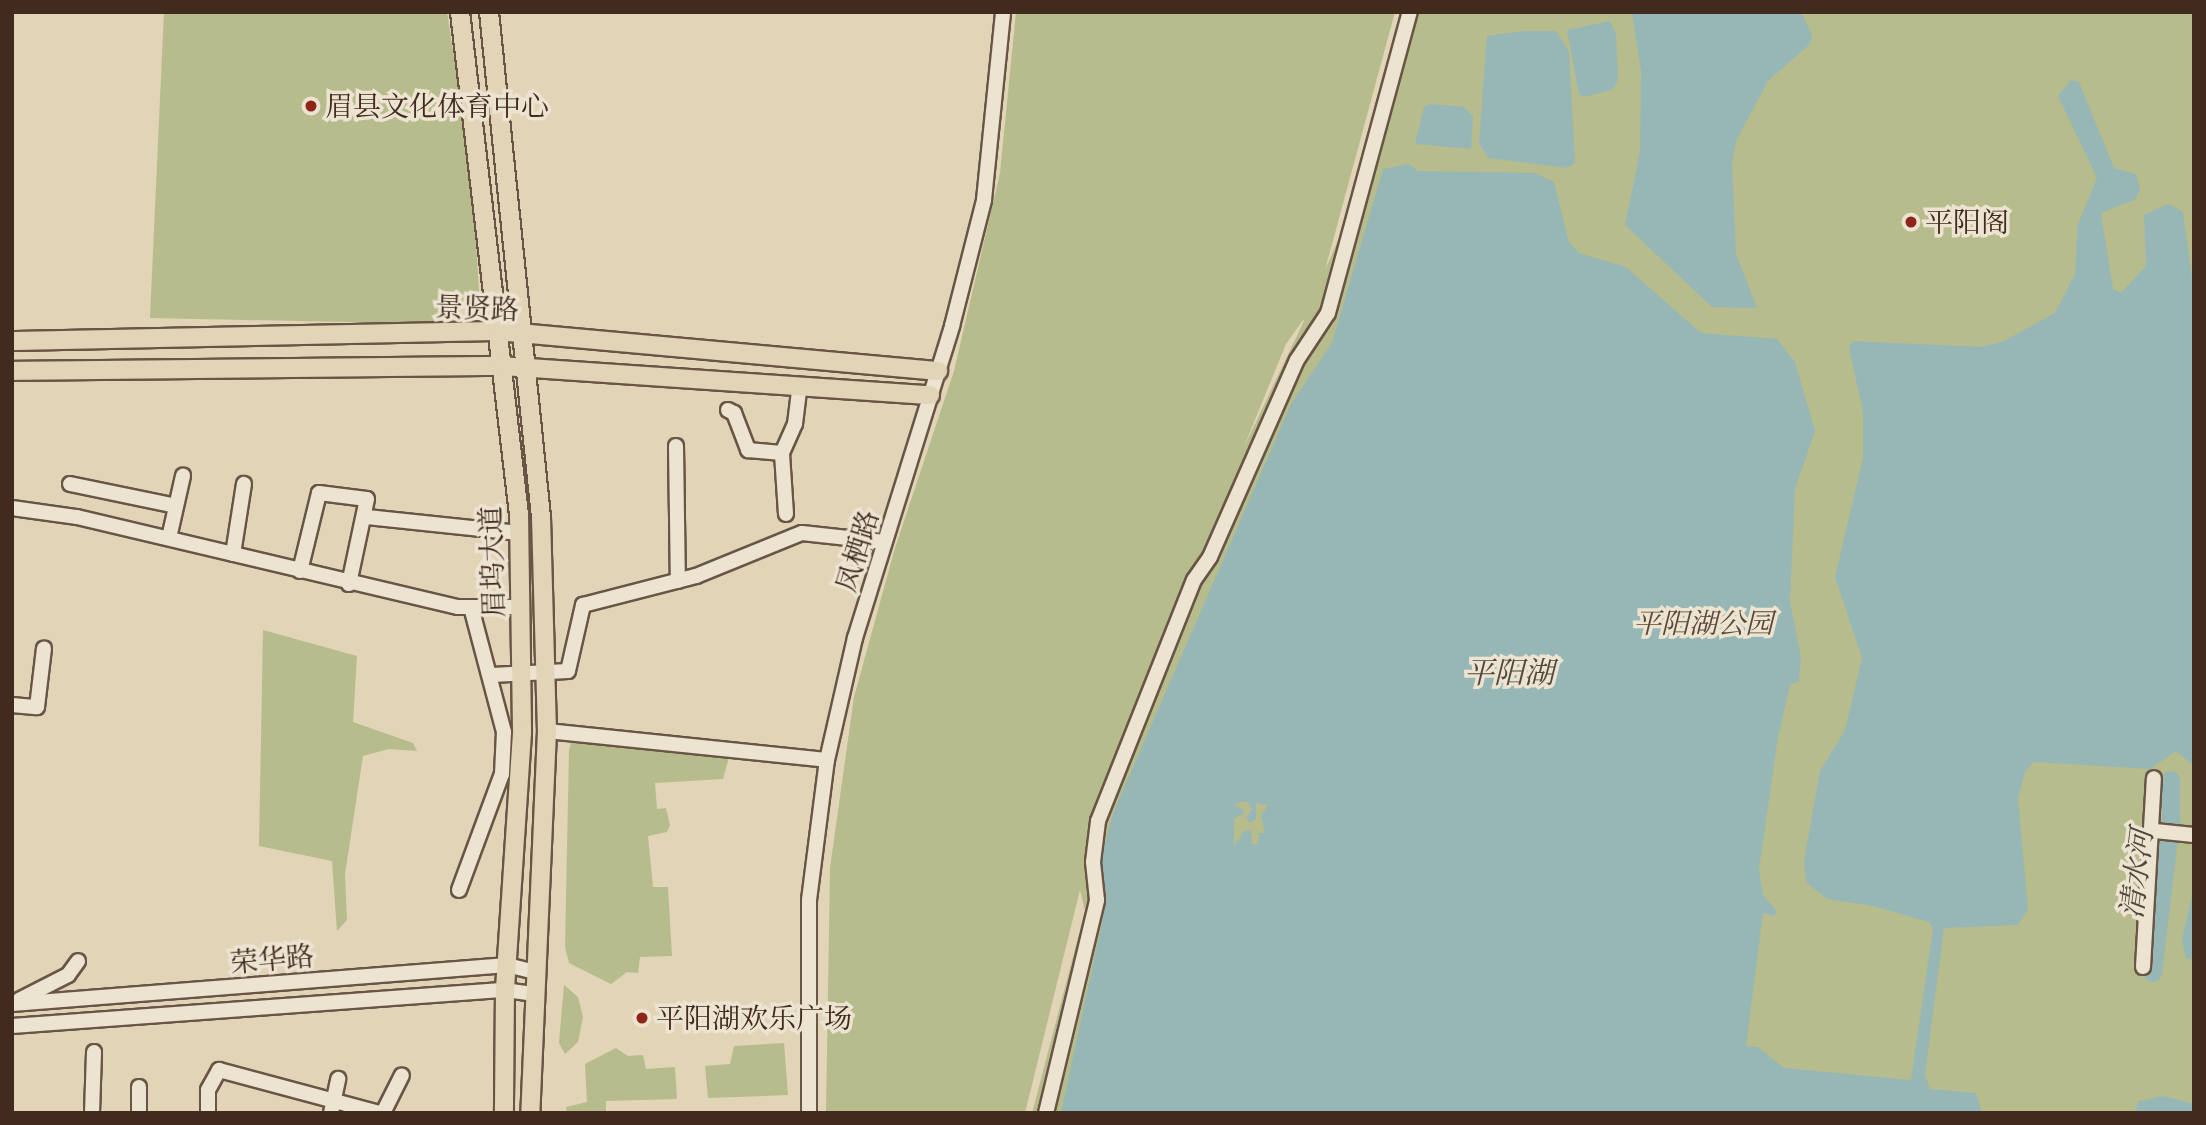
<!DOCTYPE html>
<html>
<head>
<meta charset="utf-8">
<style>
  body { margin:0 }
  #map { position:relative; width:2206px; height:1125px; overflow:hidden; background:#e1d4b7; font-family:"EB Garamond","Noto Serif SC",serif }
  div>[style] { position:absolute }
  .green>* { inset:0; background:#b6bc8c }
  .water>* { inset:0; background:#97b7b7 }
  .river>* { height:18px; margin:-9px; padding:0 9px; transform-origin:9px; border-radius:9px; background:#97b7b7 }
  .roads { filter:drop-shadow(2px 0 #695545) drop-shadow(-2px 0 #695545) drop-shadow(0 2px #695545) drop-shadow(0 -2px #695545) }
  .minor>* { height:14px; margin:-7px; padding:0 7px; transform-origin:7px; border-radius:7px; background:#ece3d0 }
  .major>* { height:18px; margin:-9px; padding:0 9px; transform-origin:9px; border-radius:9px; background:#e1d4b7 }
  .dots>* { width:19px; height:19px; translate:-50% -50%; box-sizing:border-box; border:4px solid #ece3d0; border-radius:50% }
  span { translate:-50% -50%; white-space:nowrap; text-align:center; line-height:1.15; -webkit-text-stroke:7px #ece3d0; paint-order:stroke }
  .poi-label { font-size:28px; color:#412b1f }
  .left { translate:0 -50%; text-align:left }
  .street-label { font-size:28px; color:#412b1f }
  .park-label { font-size:28px; color:#584835; font-style:italic }
  .water-label { font-size:30px; color:#52473d; font-style:italic }
  .frame { position:absolute; inset:0; border:14px solid #412b1f; pointer-events:none }
</style>
</head>
<body>
<div id="map">
  <div class="green">
    <i style="clip-path:polygon(164px 12px,447px 12px,473px 182px,479px 292px,446px 324px,150px 318px)"></i>
    <i style="clip-path:polygon(evenodd,1016px 12px,1395px 12px,1325px 270px,1377px 152px,1414px 12px,2194px 12px,2194px 1113px,1032px 1113px,1085px 911px,1080px 890px,1025px 1113px,826px 1113px,830px 868px,854px 697px,895px 548px,954px 371px,1000px 173px,1016px 12px,1303px 320px,1304px 321px,1243px 449px,1286px 344px,1303px 320px)"></i>
    <i style="clip-path:polygon(263px 630px,357px 656px,353px 722px,413px 743px,417px 751px,389px 749px,363px 756px,345px 874px,347px 920px,337px 931px,332px 861px,259px 846px)"></i>
    <i style="clip-path:polygon(582px 742px,729px 757px,723px 779px,655px 783px,657px 809px,666px 808px,670px 825px,667px 832px,648px 836px,653px 887px,668px 887px,672px 956px,640px 957px,638px 973px,627px 972px,611px 984px,569px 963px,565px 947px,569px 751px,571px 743px)"></i>
    <i style="clip-path:polygon(564px 985px,578px 997px,583px 1017px,578px 1042px,565px 1054px,559px 1043px)"></i>
    <i style="clip-path:polygon(784px 1043px,788px 1095px,708px 1098px,705px 1066px,730px 1064px,734px 1046px)"></i>
    <i style="clip-path:polygon(616px 1048px,628px 1056px,643px 1055px,646px 1069px,675px 1067px,677px 1099px,606px 1101px,606px 1113px,567px 1113px,566px 1107px,587px 1102px,585px 1064px)"></i>
  </div>
  <div class="water">
    <i style="clip-path:polygon(1632px 12px,1801px 12px,1812px 35px,1810px 44px,1768px 81px,1736px 141px,1732px 163px,1736px 254px,1757px 308px,1712px 307px,1625px 225px,1640px 152px,1641px 71px)"></i>
    <i style="clip-path:polygon(1610px 21px,1616px 33px,1618px 81px,1612px 90px,1584px 97px,1579px 94px,1567px 30px)"></i>
    <i style="clip-path:polygon(1525px 31px,1556px 31px,1569px 52px,1575px 163px,1567px 168px,1488px 158px,1479px 143px,1487px 36px)"></i>
    <i style="clip-path:polygon(evenodd,2071px 80px,2079px 82px,2114px 168px,2136px 174px,2140px 188px,2136px 199px,2101px 213px,2113px 289px,2121px 293px,2146px 266px,2144px 215px,2168px 204px,2183px 212px,2194px 293px,2194px 766px,2176px 751px,2150px 769px,2034px 762px,2025px 772px,2018px 799px,2028px 909px,2018px 925px,1944px 928px,1925px 1075px,1930px 1089px,1976px 1093px,1982px 1113px,1061px 1113px,1102px 923px,1102px 855px,1114px 811px,1291px 404px,1332px 343px,1383px 169px,1409px 164px,1418px 171px,1535px 173px,1554px 182px,1569px 242px,1579px 253px,1626px 267px,1701px 333px,1777px 339px,1795px 362px,1815px 431px,1795px 489px,1790px 602px,1801px 657px,1799px 681px,1790px 685px,1778px 737px,1759px 869px,1763px 895px,1776px 910px,1775px 916px,1763px 913px,1746px 1046px,1758px 1047px,1784px 1068px,1911px 1080px,1933px 928px,1929px 922px,1873px 906px,1827px 899px,1806px 882px,1804px 861px,1820px 771px,1845px 730px,1862px 658px,1835px 577px,1863px 458px,1863px 411px,1849px 348px,1852px 341px,1980px 347px,2002px 342px,2055px 313px,2075px 274px,2078px 224px,2097px 178px,2058px 96px,2071px 80px,1247px 801px,1252px 809px,1246px 818px,1250px 823px,1256px 819px,1256px 803px,1268px 805px,1261px 816px,1265px 833px,1259px 833px,1258px 845px,1252px 844px,1251px 830px,1244px 831px,1234px 847px,1234px 819px,1245px 812px,1234px 804px,1247px 801px)"></i>
    <i style="clip-path:polygon(1430px 104px,1464px 107px,1473px 116px,1471px 149px,1415px 144px,1424px 107px)"></i>
    <i style="clip-path:polygon(2194px 886px,2194px 960px,2186px 958px,2182px 940px)"></i>
    <i style="clip-path:polygon(2163px 1096px,2194px 1104px,2194px 1113px,2134px 1113px,2139px 1101px)"></i>
  </div>
  <div class="river">
    <i style="left:2153px;top:973px;width:152px;rotate:-83.2deg"></i>
    <i style="left:2171px;top:822px;width:42px;rotate:-90deg"></i>
  </div>
  <div class="roads">
    <div class="minor">
      <i style="left:728px;top:410px;width:7px;rotate:27deg"></i>
      <i style="left:734px;top:413px;width:40px;rotate:69deg"></i>
      <i style="left:748px;top:450px;width:34px;rotate:5deg"></i>
      <i style="left:676px;top:446px;width:135px;rotate:89.2deg"></i>
      <i style="left:70px;top:484px;width:108px;rotate:11.7deg"></i>
      <i style="left:12px;top:508px;width:66px;rotate:7.9deg"></i>
      <i style="left:77px;top:517px;width:391px;rotate:13.3deg"></i>
      <i style="left:458px;top:607px;width:62px"></i>
      <i style="left:786px;top:514px;width:61px;rotate:-93.8deg"></i>
      <i style="left:782px;top:453px;width:32px;rotate:-66deg"></i>
      <i style="left:795px;top:424px;width:34px;rotate:-83deg"></i>
      <i style="left:367px;top:517px;width:153px;rotate:6deg"></i>
      <i style="left:169px;top:538px;width:64px;rotate:-77.3deg"></i>
      <i style="left:233px;top:554px;width:71px;rotate:-81.1deg"></i>
      <i style="left:300px;top:571px;width:80px;rotate:-76.3deg"></i>
      <i style="left:319px;top:493px;width:48px;rotate:7.1deg"></i>
      <i style="left:367px;top:499px;width:87px;rotate:102deg"></i>
      <i style="left:492px;top:675px;width:76px;rotate:-3deg"></i>
      <i style="left:568px;top:671px;width:68px;rotate:-77.2deg"></i>
      <i style="left:583px;top:605px;width:117px;rotate:-14.4deg"></i>
      <i style="left:696px;top:576px;width:114px;rotate:-22.1deg"></i>
      <i style="left:802px;top:533px;width:83px;rotate:6.2deg"></i>
      <i style="left:12px;top:705px;width:25px;rotate:5deg"></i>
      <i style="left:37px;top:707px;width:59px;rotate:-83.2deg"></i>
      <i style="left:547px;top:731px;width:281px;rotate:5.9deg"></i>
      <i style="left:2155px;top:831px;width:39px;rotate:6deg"></i>
      <i style="left:459px;top:890px;width:124px;rotate:-69.7deg"></i>
      <i style="left:502px;top:774px;width:42px;rotate:-87.3deg"></i>
      <i style="left:504px;top:732px;width:129px;rotate:-104.8deg"></i>
      <i style="left:2143px;top:967px;width:189px;rotate:-86.7deg"></i>
      <i style="left:19px;top:1000px;width:55px;rotate:-27deg"></i>
      <i style="left:68px;top:975px;width:17px;rotate:-54deg"></i>
      <i style="left:12px;top:1004px;width:497px;rotate:-4.5deg"></i>
      <i style="left:507px;top:965px;width:30px;rotate:14deg"></i>
      <i style="left:12px;top:1026px;width:494px;rotate:-4.2deg"></i>
      <i style="left:505px;top:990px;width:30px;rotate:8deg"></i>
      <i style="left:139px;top:1087px;width:26px;rotate:90deg"></i>
      <i style="left:92px;top:1113px;width:61px;rotate:-88.1deg"></i>
      <i style="left:208px;top:1113px;width:23px;rotate:-90deg"></i>
      <i style="left:208px;top:1090px;width:23px;rotate:-61deg"></i>
      <i style="left:219px;top:1070px;width:167px;rotate:15deg"></i>
      <i style="left:331px;top:1113px;width:35px;rotate:-78deg"></i>
      <i style="left:383px;top:1113px;width:42px;rotate:-63.4deg"></i>
      <i style="left:809px;top:1113px;width:213px;rotate:-90deg"></i>
      <i style="left:809px;top:900px;width:141px;rotate:-82.7deg"></i>
      <i style="left:827px;top:760px;width:125px;rotate:-77.1deg"></i>
      <i style="left:855px;top:638px;width:327px;rotate:-72.7deg"></i>
      <i style="left:952px;top:326px;width:130px;rotate:-75.7deg"></i>
      <i style="left:984px;top:200px;width:189px;rotate:-84.2deg"></i>
      <i style="left:1046px;top:1113px;width:219px;rotate:-76.5deg"></i>
      <i style="left:1097px;top:900px;width:38px;rotate:-96deg"></i>
      <i style="left:1093px;top:862px;width:41px;rotate:-83deg"></i>
      <i style="left:1098px;top:821px;width:259px;rotate:-68.3deg"></i>
      <i style="left:1194px;top:580px;width:28px;rotate:-55deg"></i>
      <i style="left:1210px;top:557px;width:215px;rotate:-66.2deg"></i>
      <i style="left:1297px;top:360px;width:56px;rotate:-56.6deg"></i>
      <i style="left:1328px;top:313px;width:312px;rotate:-74.8deg"></i>
    </div>
    <div class="major">
      <i style="left:460px;top:12px;width:505px;rotate:83.3deg"></i>
      <i style="left:519px;top:514px;width:219px;rotate:89.2deg"></i>
      <i style="left:522px;top:733px;width:258px;rotate:93.8deg"></i>
      <i style="left:505px;top:990px;width:123px;rotate:90.5deg"></i>
      <i style="left:489px;top:12px;width:508px;rotate:84.12deg"></i>
      <i style="left:541px;top:517px;width:214px;rotate:88.4deg"></i>
      <i style="left:547px;top:731px;width:382px;rotate:92.5deg"></i>
      <i style="left:12px;top:341px;width:486px;rotate:-1.2deg"></i>
      <i style="left:498px;top:331px;width:442px;rotate:5.2deg"></i>
      <i style="left:12px;top:371px;width:489px;rotate:-0.6deg"></i>
      <i style="left:501px;top:366px;width:430px;rotate:3.9deg"></i>
    </div>
  </div>
  <div class="dots">
    <i style="left:311px;top:106px;background:#8f2418"></i>
    <i style="left:1911px;top:222px;background:#8f2418"></i>
    <i style="left:642px;top:1018px;background:#8f2418"></i>
  </div>
  <div class="poi-label">
    <span class="left" style="left:325px;top:106px">眉县文化体育中心</span>
    <span class="left" style="left:1925px;top:222px">平阳阁</span>
    <span class="left" style="left:656px;top:1018px">平阳湖欢乐广场</span>
  </div>
  <div class="street-label">
    <span style="left:477px;top:308px;rotate:2deg">景贤路</span>
    <span style="left:857px;top:551px;rotate:-73deg">凤栖路</span>
    <span style="left:492px;top:562px;rotate:-92deg">眉坞大道</span>
    <span style="left:272px;top:959px;rotate:-5deg">荣华路</span>
  </div>
  <div class="park-label">
    <span style="left:1703px;top:623px">平阳湖公园</span>
  </div>
  <div class="water-label">
    <span style="left:1509px;top:673px">平阳湖</span>
    <span style="left:2137px;top:874px;rotate:-83deg">清水河</span>
  </div>
  <div class="frame"></div>
</div>
</body>
</html>
